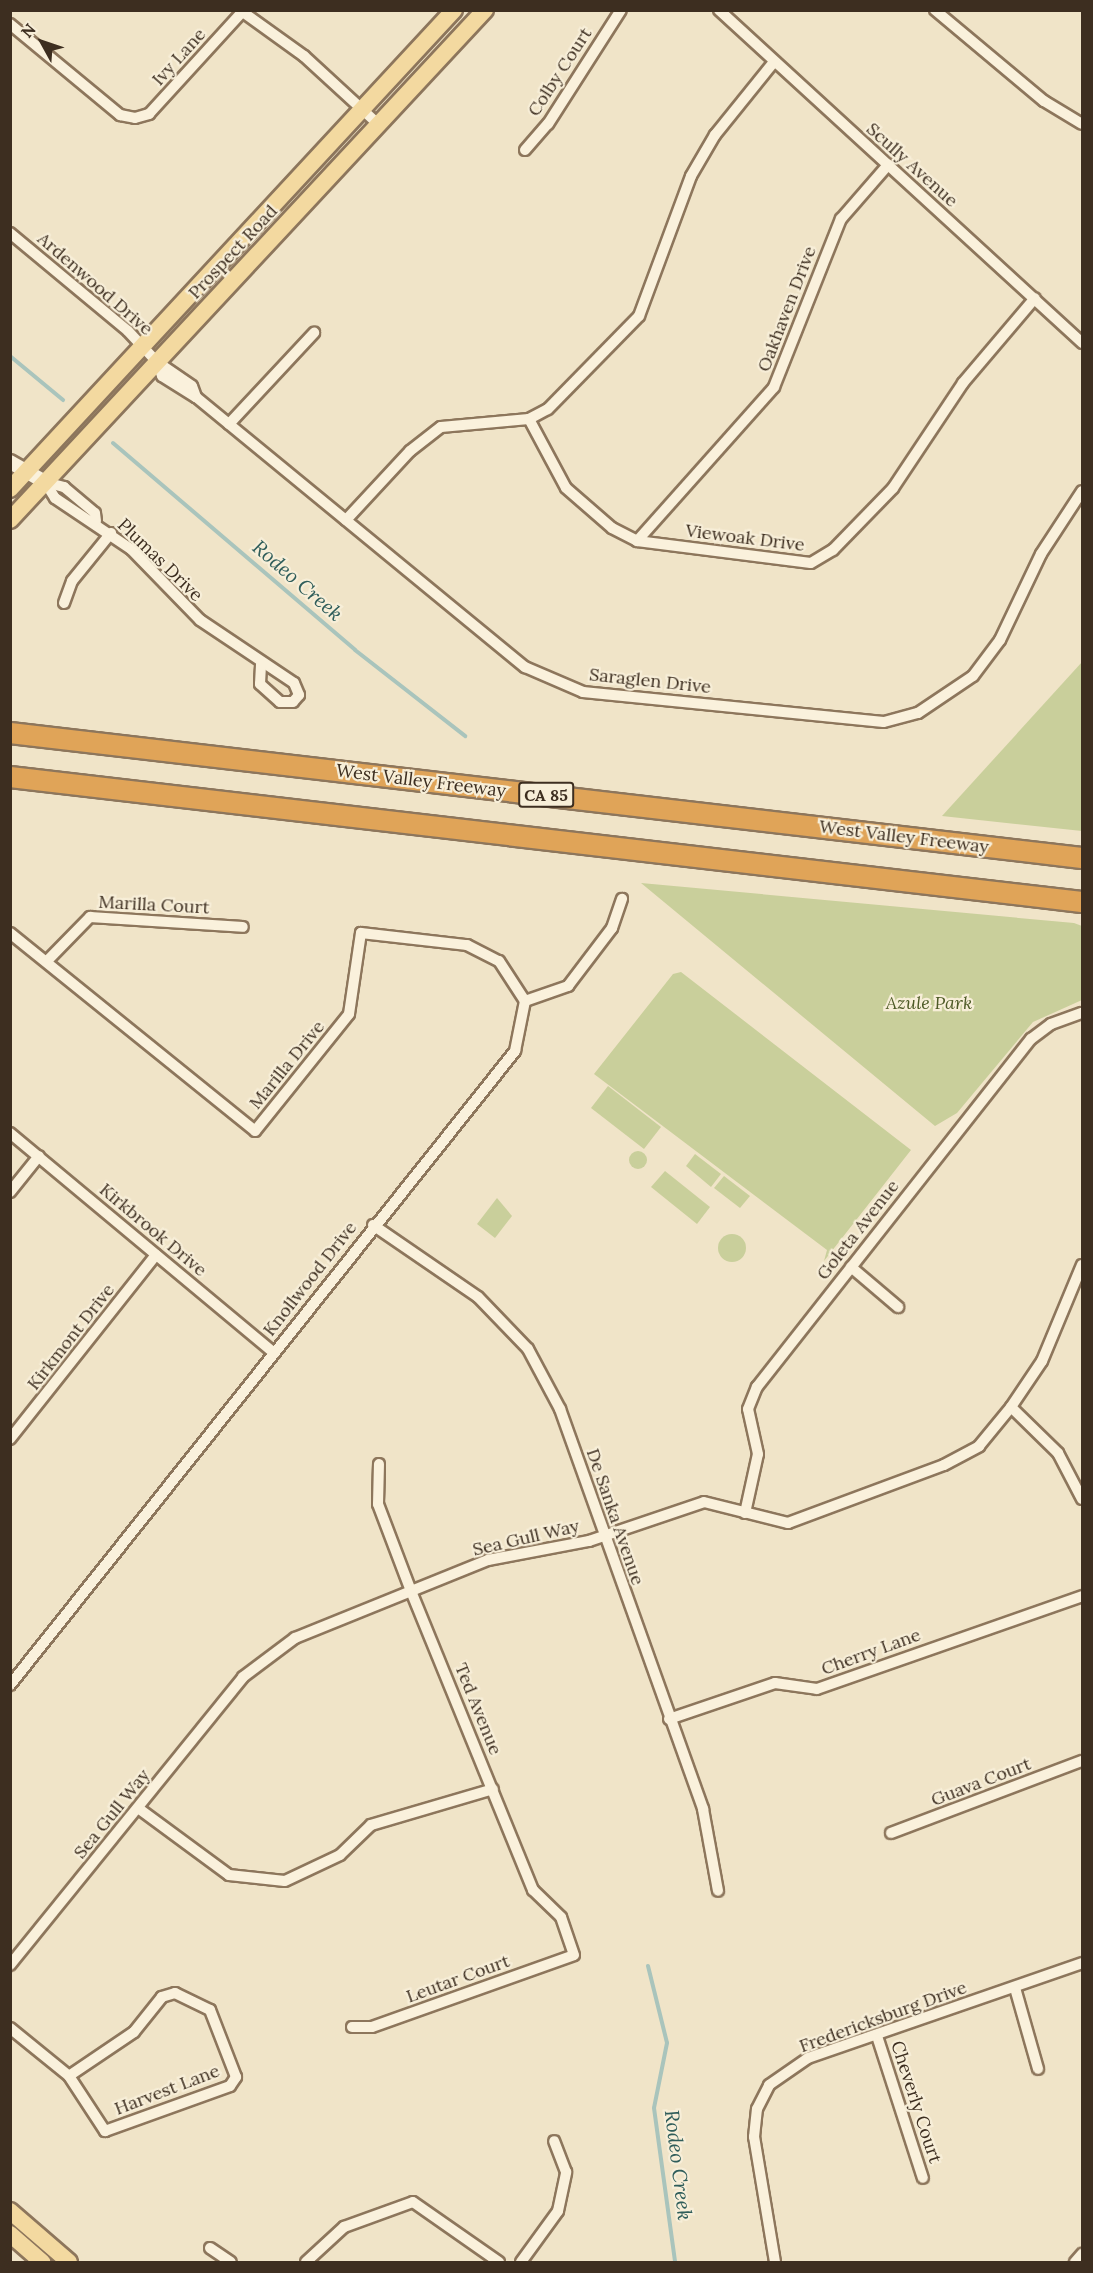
<!DOCTYPE html>
<html>
<head>
<meta charset="utf-8">
<style>
  body { margin:0 }
  #map { position:relative; width:1093px; height:2273px; overflow:hidden; background:#f0e4c8; font-family:Lora,serif }
  div>[style] { position:absolute }
  .green>* { inset:0; background:#c9cf9b }
  .round { border-radius:50% }
  .stream>* { height:4px; margin:-2px; padding:0 2px; transform-origin:2px; border-radius:2px; background:#a9c4bc }
  .roads { filter:drop-shadow(2px 0 #8d765c) drop-shadow(-2px 0 #8d765c) drop-shadow(0 2px #8d765c) drop-shadow(0 -2px #8d765c) }
  .minor>* { height:10px; margin:-5px; padding:0 5px; transform-origin:5px; border-radius:5px; background:#faf1dc }
  .tertiary>* { height:14px; margin:-7px; padding:0 7px; transform-origin:7px; border-radius:7px; background:#faf1dc }
  .primary>* { height:16px; margin:-8px; padding:0 8px; transform-origin:8px; border-radius:8px; background:#f3d9a0 }
  .motorway>* { height:20px; margin:-10px; padding:0 10px; transform-origin:10px; border-radius:10px; background:#e0a458 }
  span { translate:-50% -50%; white-space:nowrap; text-align:center; line-height:1.15; -webkit-text-stroke:4.5px #f7eed8; paint-order:stroke }
  .shield-label span { padding:2px 4px; background:#f7eed8; border:2px solid; border-radius:4px; -webkit-text-stroke-width:0 }
  .shield-label { font-size:16px; color:#3d2e20; font-weight:700 }
  .street-label { font-size:18px; color:#3d2e20 }
  .park-label { font-size:18px; color:#4d5a26; font-style:italic }
  .water-label { font-size:20px; color:#2f5d5a; font-style:italic }
  .frame { position:absolute; inset:0; border:12px solid #3d2e20; pointer-events:none }
  .north { position:absolute; left:12px; top:12px; width:60px; height:60px; -webkit-text-stroke:4px #f7eed8; paint-order:stroke; rotate:310deg; font-size:16px; font-weight:700; line-height:24px; text-align:center; color:#3d2e20 }
  .north::after { content:''; display:block; margin:auto; width:21px; height:27px; background:#3d2e20; clip-path:polygon(50% 0,100% 100%,50% 72%,0 100%) }
</style>
</head>
<body>
<div id="map">
  <div class="green">
    <i style="clip-path:polygon(1082px 662px,1082px 831px,942px 816px)"></i>
    <i style="clip-path:polygon(641px 883px,1074px 923px,1082px 926px,1082px 1000px,1033px 1022px,957px 1113px,935px 1126px)"></i>
    <i style="clip-path:polygon(681px 972px,911px 1150px,824px 1261px,827px 1250px,594px 1074px,673px 974px)"></i>
    <i style="clip-path:polygon(608px 1086px,661px 1127px,644px 1149px,591px 1108px)"></i>
    <i class="round" style="left:629px;top:1151px;width:18px;height:18px"></i>
    <i style="clip-path:polygon(695px 1154px,721px 1174px,711px 1187px,686px 1166px)"></i>
    <i style="clip-path:polygon(665px 1171px,710px 1207px,697px 1224px,651px 1187px)"></i>
    <i style="clip-path:polygon(724px 1176px,750px 1196px,740px 1208px,714px 1188px)"></i>
    <i style="clip-path:polygon(497px 1198px,512px 1216px,495px 1238px,477px 1224px)"></i>
    <i class="round" style="left:718px;top:1234px;width:28px;height:28px"></i>
  </div>
  <div class="stream">
    <i style="left:10px;top:356px;width:69px;rotate:39.7deg"></i>
    <i style="left:113px;top:443px;width:318px;rotate:40.5deg"></i>
    <i style="left:355px;top:650px;width:140px;rotate:38deg"></i>
    <i style="left:648px;top:1966px;width:79px;rotate:76.1deg"></i>
    <i style="left:667px;top:2043px;width:66px;rotate:101.3deg"></i>
    <i style="left:654px;top:2108px;width:155px;rotate:82.2deg"></i>
  </div>
  <div class="roads">
    <div class="minor">
      <i style="left:240px;top:10px;width:79px;rotate:35.7deg"></i>
      <i style="left:304px;top:56px;width:100px;rotate:42.6deg"></i>
      <i style="left:719px;top:10px;width:493px;rotate:42.5deg"></i>
      <i style="left:935px;top:10px;width:142px;rotate:39.9deg"></i>
      <i style="left:1044px;top:101px;width:44px;rotate:31.2deg"></i>
      <i style="left:10px;top:24px;width:143px;rotate:39.6deg"></i>
      <i style="left:120px;top:115px;width:15px;rotate:11deg"></i>
      <i style="left:135px;top:118px;width:15px;rotate:-16deg"></i>
      <i style="left:149px;top:114px;width:141px;rotate:-47.6deg"></i>
      <i style="left:525px;top:150px;width:35px;rotate:-49deg"></i>
      <i style="left:548px;top:124px;width:135px;rotate:-57.4deg"></i>
      <i style="left:10px;top:233px;width:153px;rotate:39.7deg"></i>
      <i style="left:128px;top:331px;width:42px;rotate:46.9deg"></i>
      <i style="left:157px;top:362px;width:15px;rotate:70deg"></i>
      <i style="left:162px;top:376px;width:40px;rotate:32deg"></i>
      <i style="left:196px;top:397px;width:426px;rotate:39.4deg"></i>
      <i style="left:525px;top:667px;width:63px;rotate:23.3deg"></i>
      <i style="left:583px;top:692px;width:302px;rotate:5.7deg"></i>
      <i style="left:884px;top:722px;width:35px;rotate:-15deg"></i>
      <i style="left:918px;top:713px;width:66px;rotate:-33.9deg"></i>
      <i style="left:973px;top:676px;width:45px;rotate:-53.1deg"></i>
      <i style="left:1000px;top:640px;width:95px;rotate:-64.5deg"></i>
      <i style="left:1041px;top:554px;width:75px;rotate:-56.9deg"></i>
      <i style="left:157px;top:362px;width:42px;rotate:34.4deg"></i>
      <i style="left:192px;top:386px;width:12px;rotate:70deg"></i>
      <i style="left:529px;top:419px;width:78px;rotate:61.8deg"></i>
      <i style="left:566px;top:488px;width:61px;rotate:41deg"></i>
      <i style="left:612px;top:528px;width:28px;rotate:27deg"></i>
      <i style="left:637px;top:541px;width:175px;rotate:7.2deg"></i>
      <i style="left:811px;top:563px;width:26px;rotate:-31deg"></i>
      <i style="left:833px;top:550px;width:86px;rotate:-45.9deg"></i>
      <i style="left:893px;top:488px;width:126px;rotate:-56.3deg"></i>
      <i style="left:963px;top:383px;width:111px;rotate:-49.7deg"></i>
      <i style="left:229px;top:424px;width:125px;rotate:-47deg"></i>
      <i style="left:45px;top:482px;width:19px;rotate:58deg"></i>
      <i style="left:55px;top:498px;width:92px;rotate:33.9deg"></i>
      <i style="left:131px;top:549px;width:99px;rotate:45.8deg"></i>
      <i style="left:200px;top:620px;width:113px;rotate:33.8deg"></i>
      <i style="left:294px;top:683px;width:13px;rotate:67deg"></i>
      <i style="left:299px;top:695px;width:9px;rotate:131deg"></i>
      <i style="left:293px;top:702px;width:13px;rotate:180deg"></i>
      <i style="left:280px;top:702px;width:27px;rotate:-138deg"></i>
      <i style="left:260px;top:684px;width:21px;rotate:-87deg"></i>
      <i style="left:45px;top:482px;width:20px;rotate:15deg"></i>
      <i style="left:64px;top:487px;width:40px;rotate:40deg"></i>
      <i style="left:95px;top:513px;width:8px;rotate:83deg"></i>
      <i style="left:346px;top:520px;width:94px;rotate:-47.2deg"></i>
      <i style="left:410px;top:451px;width:39px;rotate:-38deg"></i>
      <i style="left:441px;top:427px;width:88px;rotate:-5.2deg"></i>
      <i style="left:529px;top:419px;width:21px;rotate:-28deg"></i>
      <i style="left:548px;top:409px;width:130px;rotate:-45.6deg"></i>
      <i style="left:639px;top:316px;width:149px;rotate:-69.6deg"></i>
      <i style="left:691px;top:176px;width:48px;rotate:-59.7deg"></i>
      <i style="left:715px;top:135px;width:94px;rotate:-51.1deg"></i>
      <i style="left:637px;top:541px;width:206px;rotate:-48.3deg"></i>
      <i style="left:774px;top:387px;width:181px;rotate:-68.3deg"></i>
      <i style="left:841px;top:219px;width:72px;rotate:-49deg"></i>
      <i style="left:64px;top:603px;width:23px;rotate:-70deg"></i>
      <i style="left:72px;top:581px;width:62px;rotate:-50.9deg"></i>
      <i style="left:10px;top:933px;width:315px;rotate:38.9deg"></i>
      <i style="left:255px;top:1131px;width:150px;rotate:-51.2deg"></i>
      <i style="left:349px;top:1014px;width:82px;rotate:-81.6deg"></i>
      <i style="left:361px;top:933px;width:107px;rotate:6.5deg"></i>
      <i style="left:467px;top:945px;width:36px;rotate:27deg"></i>
      <i style="left:499px;top:961px;width:48px;rotate:57deg"></i>
      <i style="left:47px;top:961px;width:62px;rotate:-45.7deg"></i>
      <i style="left:90px;top:917px;width:153px;rotate:3.7deg"></i>
      <i style="left:10px;top:1133px;width:344px;rotate:39.8deg"></i>
      <i style="left:10px;top:1192px;width:46px;rotate:-51.1deg"></i>
      <i style="left:373px;top:1225px;width:127px;rotate:34.4deg"></i>
      <i style="left:478px;top:1297px;width:72px;rotate:46.1deg"></i>
      <i style="left:528px;top:1349px;width:68px;rotate:61.9deg"></i>
      <i style="left:560px;top:1409px;width:425px;rotate:70.3deg"></i>
      <i style="left:703px;top:1809px;width:83px;rotate:79.6deg"></i>
      <i style="left:851px;top:1267px;width:62px;rotate:40.4deg"></i>
      <i style="left:1011px;top:1407px;width:66px;rotate:44.4deg"></i>
      <i style="left:1058px;top:1453px;width:52px;rotate:62.4deg"></i>
      <i style="left:10px;top:1439px;width:235px;rotate:-51.6deg"></i>
      <i style="left:745px;top:1513px;width:60px;rotate:-77.6deg"></i>
      <i style="left:758px;top:1454px;width:46px;rotate:-102.5deg"></i>
      <i style="left:748px;top:1409px;width:24px;rotate:-68deg"></i>
      <i style="left:757px;top:1387px;width:443px;rotate:-51.8deg"></i>
      <i style="left:1031px;top:1039px;width:25px;rotate:-37deg"></i>
      <i style="left:1051px;top:1024px;width:33px;rotate:-20deg"></i>
      <i style="left:10px;top:1685px;width:811px;rotate:-51.46deg"></i>
      <i style="left:515px;top:1051px;width:51px;rotate:-78.7deg"></i>
      <i style="left:525px;top:1001px;width:46px;rotate:-19.2deg"></i>
      <i style="left:568px;top:986px;width:73px;rotate:-52.8deg"></i>
      <i style="left:612px;top:928px;width:31px;rotate:-71deg"></i>
      <i style="left:669px;top:1719px;width:112px;rotate:-18.8deg"></i>
      <i style="left:775px;top:1683px;width:42px;rotate:8.1deg"></i>
      <i style="left:817px;top:1689px;width:281px;rotate:-19.3deg"></i>
      <i style="left:138px;top:1808px;width:113px;rotate:36.4deg"></i>
      <i style="left:229px;top:1875px;width:56px;rotate:6.1deg"></i>
      <i style="left:285px;top:1881px;width:61px;rotate:-25.3deg"></i>
      <i style="left:340px;top:1855px;width:43px;rotate:-44.1deg"></i>
      <i style="left:371px;top:1825px;width:127px;rotate:-16.4deg"></i>
      <i style="left:891px;top:1833px;width:204px;rotate:-20.7deg"></i>
      <i style="left:10px;top:1965px;width:370px;rotate:-51deg"></i>
      <i style="left:243px;top:1677px;width:65px;rotate:-36.9deg"></i>
      <i style="left:295px;top:1638px;width:208px;rotate:-22deg"></i>
      <i style="left:488px;top:1560px;width:103px;rotate:-10.7deg"></i>
      <i style="left:589px;top:1541px;width:121px;rotate:-18.7deg"></i>
      <i style="left:704px;top:1502px;width:87px;rotate:14deg"></i>
      <i style="left:788px;top:1523px;width:166px;rotate:-20.4deg"></i>
      <i style="left:944px;top:1465px;width:40px;rotate:-28deg"></i>
      <i style="left:979px;top:1446px;width:50px;rotate:-50.6deg"></i>
      <i style="left:1011px;top:1407px;width:55px;rotate:-56deg"></i>
      <i style="left:1042px;top:1361px;width:104px;rotate:-67.4deg"></i>
      <i style="left:1015px;top:1988px;width:84px;rotate:74.1deg"></i>
      <i style="left:352px;top:2027px;width:20px"></i>
      <i style="left:372px;top:2027px;width:214px;rotate:-19.6deg"></i>
      <i style="left:574px;top:1955px;width:40px;rotate:-108.9deg"></i>
      <i style="left:561px;top:1917px;width:39px;rotate:-136deg"></i>
      <i style="left:533px;top:1890px;width:323px;rotate:-112.2deg"></i>
      <i style="left:411px;top:1591px;width:93px;rotate:-110.8deg"></i>
      <i style="left:378px;top:1504px;width:40px;rotate:-88.6deg"></i>
      <i style="left:10px;top:2028px;width:76px;rotate:39.1deg"></i>
      <i style="left:69px;top:2076px;width:66px;rotate:56.8deg"></i>
      <i style="left:105px;top:2131px;width:133px;rotate:-19.8deg"></i>
      <i style="left:230px;top:2086px;width:11px;rotate:-56deg"></i>
      <i style="left:236px;top:2077px;width:72px;rotate:-111.2deg"></i>
      <i style="left:210px;top:2010px;width:39px;rotate:-154deg"></i>
      <i style="left:175px;top:1993px;width:14px;rotate:163deg"></i>
      <i style="left:162px;top:1997px;width:45px;rotate:128.7deg"></i>
      <i style="left:134px;top:2032px;width:78px;rotate:145.9deg"></i>
      <i style="left:877px;top:2036px;width:149px;rotate:72.1deg"></i>
      <i style="left:210px;top:2248px;width:25px;rotate:34deg"></i>
      <i style="left:306px;top:2262px;width:52px;rotate:-42.6deg"></i>
      <i style="left:344px;top:2227px;width:73px;rotate:-19.9deg"></i>
      <i style="left:413px;top:2202px;width:105px;rotate:34.9deg"></i>
      <i style="left:521px;top:2262px;width:63px;rotate:-54deg"></i>
      <i style="left:558px;top:2211px;width:40px;rotate:-78deg"></i>
      <i style="left:566px;top:2172px;width:33px;rotate:-111deg"></i>
      <i style="left:775px;top:2262px;width:127px;rotate:-99.5deg"></i>
      <i style="left:754px;top:2137px;width:28px;rotate:-84deg"></i>
      <i style="left:757px;top:2109px;width:27px;rotate:-63deg"></i>
      <i style="left:769px;top:2085px;width:47px;rotate:-34.7deg"></i>
      <i style="left:808px;top:2058px;width:290px;rotate:-19.1deg"></i>
      <i style="left:1075px;top:2262px;width:11px;rotate:-49deg"></i>
    </div>
    <div class="tertiary">
      <i style="left:10px;top:462px;width:40px;rotate:29.7deg"></i>
    </div>
    <div class="primary">
      <i style="left:10px;top:489px;width:653px;rotate:-47.17deg"></i>
      <i style="left:10px;top:520px;width:697px;rotate:-47.04deg"></i>
      <i style="left:10px;top:2211px;width:78px;rotate:40.8deg"></i>
      <i style="left:10px;top:2234px;width:43px;rotate:41.2deg"></i>
    </div>
    <div class="motorway">
      <i style="left:10px;top:733px;width:1079px;rotate:6.65deg"></i>
      <i style="left:10px;top:777px;width:1079px;rotate:6.65deg"></i>
    </div>
  </div>
  <div class="shield-label">
    <span style="left:546px;top:795px">CA 85</span>
  </div>
  <div class="street-label">
    <span style="left:179px;top:57px;rotate:-48deg">Ivy Lane</span>
    <span style="left:560px;top:72px;rotate:-57deg">Colby Court</span>
    <span style="left:912px;top:165px;rotate:42deg">Scully Avenue</span>
    <span style="left:233px;top:252px;rotate:-47deg">Prospect Road</span>
    <span style="left:95px;top:284px;rotate:41deg">Ardenwood Drive</span>
    <span style="left:787px;top:309px;rotate:-69deg">Oakhaven Drive</span>
    <span style="left:745px;top:538px;rotate:7deg">Viewoak Drive</span>
    <span style="left:160px;top:560px;rotate:44deg">Plumas Drive</span>
    <span style="left:650px;top:681px;rotate:6deg">Saraglen Drive</span>
    <span style="left:421px;top:781px;rotate:7deg">West Valley Freeway</span>
    <span style="left:904px;top:837px;rotate:7deg">West Valley Freeway</span>
    <span style="left:154px;top:905px;rotate:3deg">Marilla Court</span>
    <span style="left:287px;top:1065px;rotate:-51deg">Marilla Drive</span>
    <span style="left:153px;top:1230px;rotate:40deg">Kirkbrook Drive</span>
    <span style="left:858px;top:1230px;rotate:-52deg">Goleta Avenue</span>
    <span style="left:310px;top:1279px;rotate:-52deg">Knollwood Drive</span>
    <span style="left:71px;top:1337px;rotate:-52deg">Kirkmont Drive</span>
    <span style="left:615px;top:1517px;rotate:71deg">De Sanka Avenue</span>
    <span style="left:526px;top:1538px;rotate:-13deg">Sea Gull Way</span>
    <span style="left:871px;top:1652px;rotate:-20deg">Cherry Lane</span>
    <span style="left:478px;top:1709px;rotate:68deg">Ted Avenue</span>
    <span style="left:981px;top:1782px;rotate:-21deg">Guava Court</span>
    <span style="left:112px;top:1814px;rotate:-51deg">Sea Gull Way</span>
    <span style="left:458px;top:1979px;rotate:-20deg">Leutar Court</span>
    <span style="left:883px;top:2017px;rotate:-20deg">Fredericksburg Drive</span>
    <span style="left:167px;top:2090px;rotate:-21deg">Harvest Lane</span>
    <span style="left:916px;top:2102px;rotate:72deg">Cheverly Court</span>
  </div>
  <div class="park-label">
    <span style="left:929px;top:1003px">Azule Park</span>
  </div>
  <div class="water-label">
    <span style="left:298px;top:580px;rotate:41deg">Rodeo Creek</span>
    <span style="left:679px;top:2165px;rotate:83deg">Rodeo Creek</span>
  </div>
  <div class="frame"></div>
  <div class="north">N</div>
</div>
</body>
</html>
